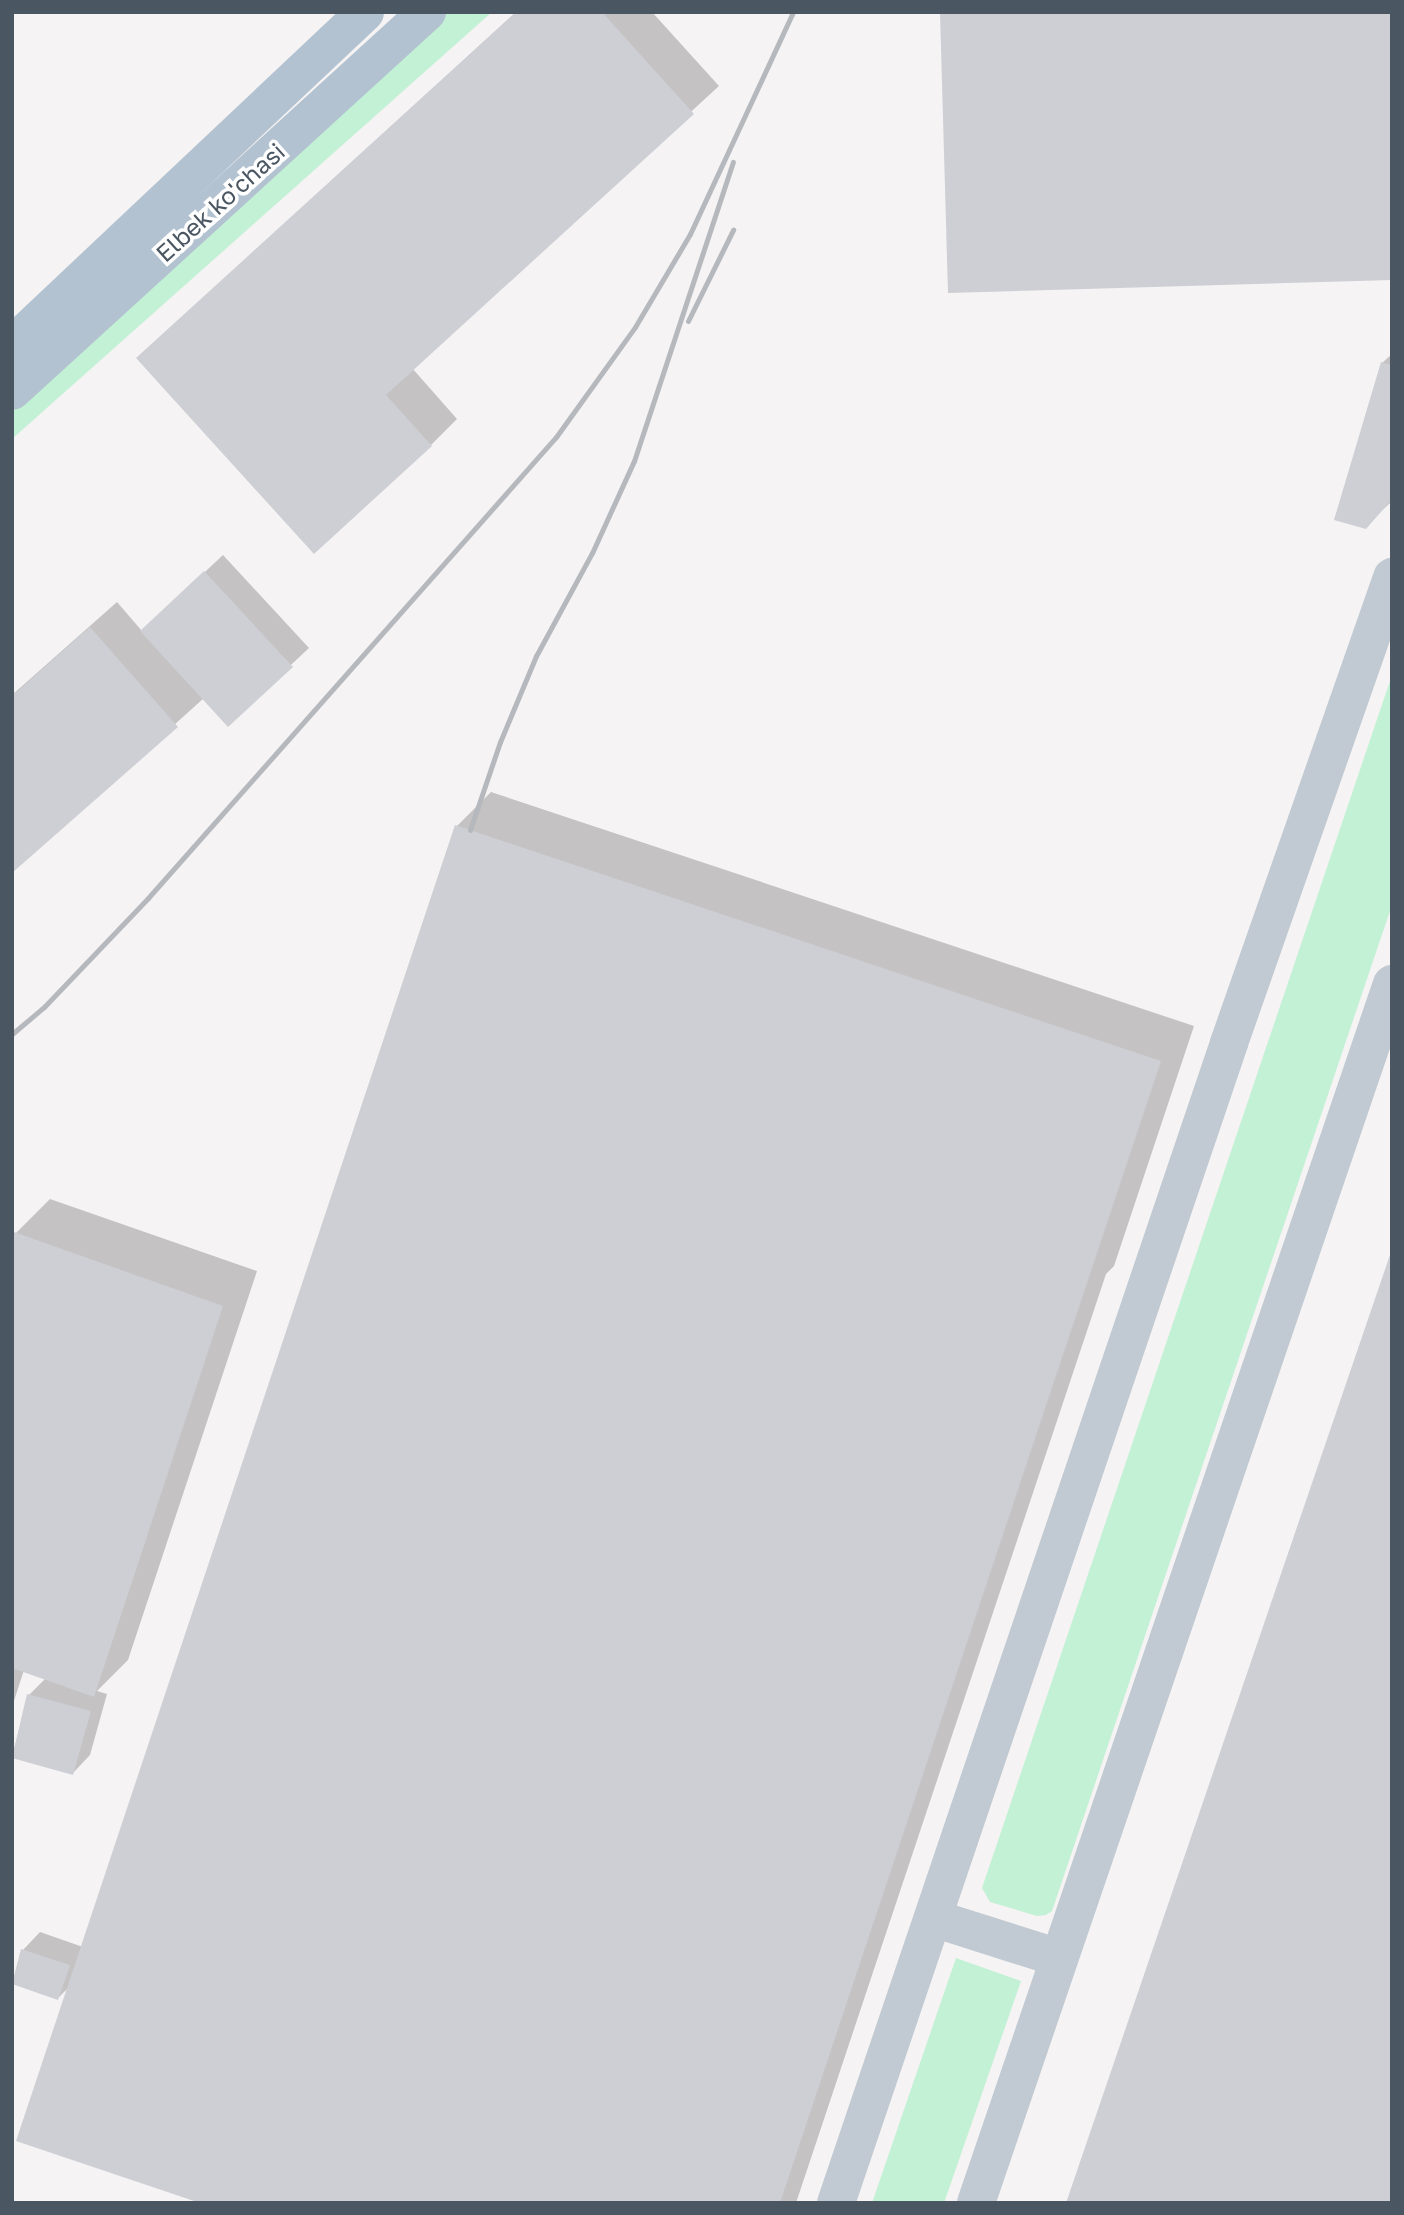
<!DOCTYPE html>
<html>
<head>
<meta charset="utf-8">
<style>
  body { margin:0 }
  #map { position:relative; width:1404px; height:2215px; overflow:hidden; background:#f5f3f3; font-family:"Golos Text",sans-serif }
  div>[style] { position:absolute }
  .green>* { inset:0; background:#c3f1d5 }
  .shadow>* { inset:0; background:#0003 }
  .building>* { inset:0; background:#cdcfd5 }
  .minor>* { height:38px; margin:-19px; padding:0 19px; transform-origin:19px; border-radius:19px; background:#c1cad2 }
  .major>* { height:38px; margin:-19px; padding:0 19px; transform-origin:19px; border-radius:19px; background:#b3c2d1 }
  .rail>* { height:5px; margin:-2.5px; padding:0 2.5px; transform-origin:2.5px; border-radius:2.5px; background:#b5b8bd }
  span { translate:-50% -50%; white-space:nowrap; text-align:center; line-height:1.15; -webkit-text-stroke:7px #fff; paint-order:stroke }
  .street-label { font-size:24px; color:#4a5661 }
  .frame { position:absolute; inset:0; border:14px solid #4a5661; pointer-events:none }
</style>
</head>
<body>
<div id="map">
  <div class="green">
    <i style="clip-path:polygon(448px 12px,492px 12px,12px 439px,12px 409px)"></i>
    <i style="clip-path:polygon(1392px 675px,1392px 905px,1052px 1911px,1046px 1915px,1037px 1916px,990px 1902px,982px 1888px)"></i>
    <i style="clip-path:polygon(956px 1958px,1021px 1981px,944px 2203px,872px 2203px)"></i>
  </div>
  <div class="shadow">
    <i style="clip-path:polygon(516px 12px,652px 12px,719px 86px,412px 368px,457px 419px,431px 445px,138px 358px)"></i>
    <i style="clip-path:polygon(1392px 354px,1392px 501px,1365px 527px,1382px 363px)"></i>
    <i style="clip-path:polygon(223px 555px,309px 648px,228px 724px,204px 698px,12px 871px,12px 695px,117px 602px,142px 631px)"></i>
    <i style="clip-path:polygon(491px 792px,1194px 1026px,1114px 1266px,1106px 1274px,796px 2203px,206px 2203px,70px 1986px,58px 1998px,12px 1983px,23px 1950px,40px 1932px,83px 1947px,457px 826px)"></i>
    <i style="clip-path:polygon(50px 1199px,257px 1271px,128px 1660px,97px 1691px,107px 1694px,90px 1755px,73px 1773px,12px 1756px,29px 1695px,46px 1678px,24px 1670px,12px 1707px,12px 1243px,16px 1233px)"></i>
    <i style="clip-path:polygon(1392px 1256px,1392px 2203px,1068px 2203px)"></i>
  </div>
  <div class="building">
    <i style="clip-path:polygon(516px 12px,602px 12px,694px 114px,386px 395px,432px 446px,314px 554px,136px 358px)"></i>
    <i style="clip-path:polygon(940px 12px,1392px 12px,1392px 280px,948px 293px)"></i>
    <i style="clip-path:polygon(1381px 362px,1392px 365px,1392px 499px,1366px 529px,1334px 520px)"></i>
    <i style="clip-path:polygon(204px 571px,293px 667px,228px 727px,140px 631px)"></i>
    <i style="clip-path:polygon(90px 627px,178px 727px,12px 873px,12px 696px)"></i>
    <i style="clip-path:polygon(455px 825px,1161px 1061px,780px 2203px,200px 2203px,16px 2141px)"></i>
    <i style="clip-path:polygon(14px 1232px,223px 1306px,94px 1697px,12px 1668px)"></i>
    <i style="clip-path:polygon(1391px 1252px,1392px 2203px,1066px 2203px)"></i>
    <i style="clip-path:polygon(27px 1694px,91px 1711px,73px 1775px,12px 1758px)"></i>
    <i style="clip-path:polygon(21px 1949px,70px 1965px,58px 2000px,12px 1984px)"></i>
  </div>
  <div class="minor">
    <i style="left:933px;top:1918px;width:132px;rotate:17.6deg"></i>
    <i style="left:836px;top:2203px;width:1225px;rotate:-71.28deg"></i>
    <i style="left:1229px;top:1043px;width:494px;rotate:-70.7deg"></i>
    <i style="left:976px;top:2203px;width:1288px;rotate:-71.16deg"></i>
  </div>
  <div class="major">
    <i style="left:12px;top:345px;width:485px;rotate:-43.3deg"></i>
    <i style="left:12px;top:391px;width:562px;rotate:-42.4deg"></i>
  </div>
  <div class="rail">
    <i style="left:688px;top:321px;width:102px;rotate:-63.7deg"></i>
    <i style="left:470px;top:830px;width:93px;rotate:-71.2deg"></i>
    <i style="left:500px;top:742px;width:93px;rotate:-67.3deg"></i>
    <i style="left:536px;top:656px;width:117px;rotate:-61.5deg"></i>
    <i style="left:592px;top:553px;width:101px;rotate:-65.5deg"></i>
    <i style="left:634px;top:461px;width:315px;rotate:-71.7deg"></i>
    <i style="left:12px;top:1034px;width:42px;rotate:-40.2deg"></i>
    <i style="left:44px;top:1007px;width:151px;rotate:-46.3deg"></i>
    <i style="left:148px;top:898px;width:616px;rotate:-48.49deg"></i>
    <i style="left:556px;top:437px;width:135px;rotate:-54.3deg"></i>
    <i style="left:635px;top:327px;width:108px;rotate:-59.4deg"></i>
    <i style="left:690px;top:234px;width:245px;rotate:-65.1deg"></i>
  </div>
  <div class="street-label">
    <span style="left:220px;top:202px;rotate:-42deg">Elbek ko'chasi</span>
  </div>
  <div class="frame"></div>
</div>
</body>
</html>
